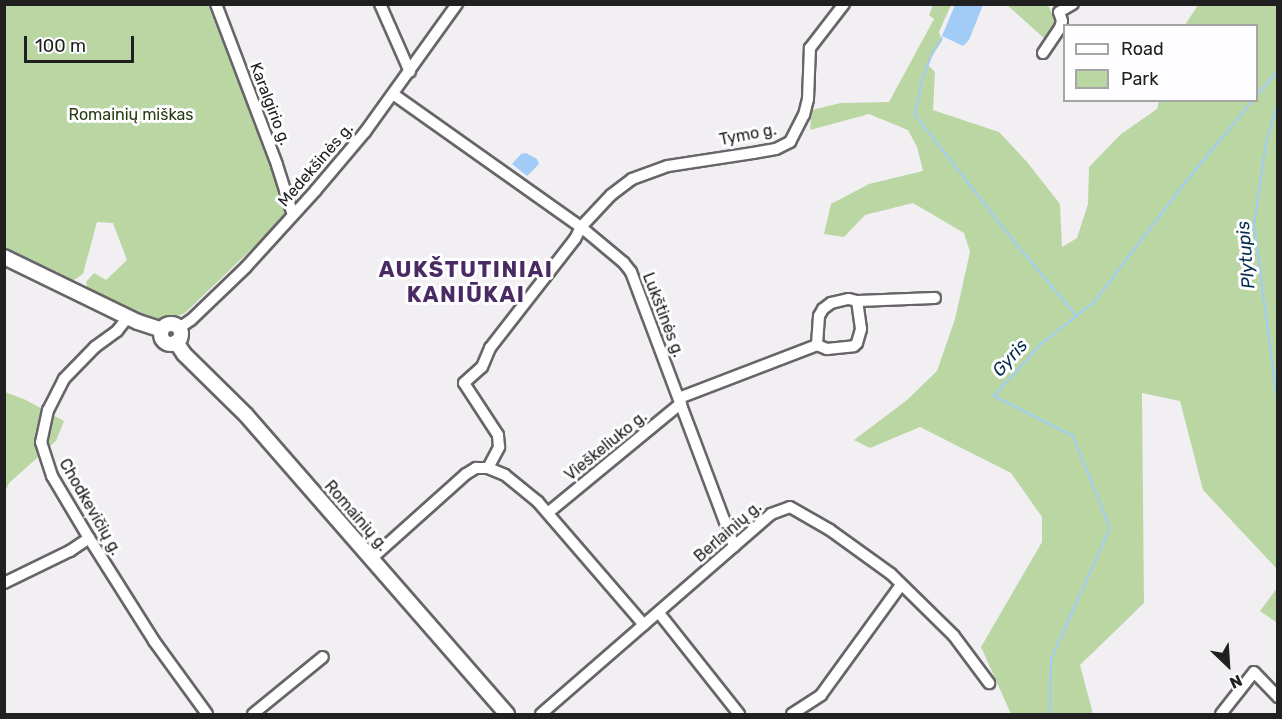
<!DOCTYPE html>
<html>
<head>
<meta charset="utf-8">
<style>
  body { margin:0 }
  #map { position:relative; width:1282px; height:719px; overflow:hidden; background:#f2eff3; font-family:Rubik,sans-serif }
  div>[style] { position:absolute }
  .green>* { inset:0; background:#bad7a3 }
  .water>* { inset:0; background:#a1ccf7 }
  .stream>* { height:2px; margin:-1px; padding:0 1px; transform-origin:1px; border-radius:1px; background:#a1ccf7 }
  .roads { filter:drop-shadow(2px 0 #686569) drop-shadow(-2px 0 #686569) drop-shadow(0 2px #686569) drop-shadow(0 -2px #686569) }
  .minor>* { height:10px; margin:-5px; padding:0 5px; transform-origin:5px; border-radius:5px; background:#fff }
  .major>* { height:14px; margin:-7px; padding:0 7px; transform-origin:7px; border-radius:7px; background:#fff }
  .major>.ring { margin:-7px; padding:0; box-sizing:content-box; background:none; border:14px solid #fff; border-radius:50% }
  span { translate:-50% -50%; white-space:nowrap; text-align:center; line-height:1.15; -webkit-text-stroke:6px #fefdff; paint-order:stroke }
  .street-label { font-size:16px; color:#212021 }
  .park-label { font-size:16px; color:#263c0e }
  .water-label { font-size:18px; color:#032c4d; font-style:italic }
  .district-label { font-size:22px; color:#4a2a63; font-weight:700; letter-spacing:1.5px }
  .frame { position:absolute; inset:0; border:6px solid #212021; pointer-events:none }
  .legend { position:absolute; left:1063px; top:24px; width:195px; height:78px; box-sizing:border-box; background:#fefdff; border:2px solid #a6a5a6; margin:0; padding:8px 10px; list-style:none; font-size:18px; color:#212021 }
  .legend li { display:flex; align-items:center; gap:12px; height:30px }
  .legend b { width:30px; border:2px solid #a6a5a6 }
  .north { position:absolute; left:1198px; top:635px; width:60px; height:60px; -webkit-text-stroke:4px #fefdff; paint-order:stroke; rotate:155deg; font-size:16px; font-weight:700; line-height:24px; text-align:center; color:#212021 }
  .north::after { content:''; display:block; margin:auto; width:21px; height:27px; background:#212021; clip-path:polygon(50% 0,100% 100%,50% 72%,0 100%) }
  .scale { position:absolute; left:24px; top:36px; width:110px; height:27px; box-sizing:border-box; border:3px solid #212021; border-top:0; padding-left:8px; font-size:18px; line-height:21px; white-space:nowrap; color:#212021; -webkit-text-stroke:4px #fefdff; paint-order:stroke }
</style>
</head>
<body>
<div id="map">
  <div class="green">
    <i style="clip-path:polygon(4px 5px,208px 5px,290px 212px,185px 313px,165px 321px,143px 321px,88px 291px,86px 282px,94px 273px,106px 280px,127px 260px,113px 223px,97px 222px,83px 274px,71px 282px,5px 251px)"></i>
    <i style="clip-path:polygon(933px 5px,951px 5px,939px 32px,942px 41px,927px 64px,935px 72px,933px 110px,999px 132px,1027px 162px,1060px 204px,1062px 247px,1077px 238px,1088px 204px,1089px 167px,1121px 134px,1157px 109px,1159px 101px,1256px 100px,1256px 26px,1185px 25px,1198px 5px,1277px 5px,1277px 569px,1203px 490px,1180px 401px,1142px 393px,1144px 603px,1080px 665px,1093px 714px,1011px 714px,981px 647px,1042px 542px,1042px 517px,1011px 473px,920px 427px,870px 448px,854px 440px,907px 400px,937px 371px,955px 319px,970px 252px,964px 233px,913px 203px,865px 215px,844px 237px,824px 234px,831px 204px,869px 184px,923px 171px,917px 147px,908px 130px,869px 114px,810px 130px,812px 110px,841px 103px,889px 102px,934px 19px,929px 15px)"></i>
    <i style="clip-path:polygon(1007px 5px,1048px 5px,1057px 24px,1046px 40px)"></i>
    <i style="clip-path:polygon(5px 392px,26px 400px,64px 421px,56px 441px,9px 483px,5px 492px)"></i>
    <i style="clip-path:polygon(1277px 588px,1277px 620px,1276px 622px,1260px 611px)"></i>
  </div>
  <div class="water">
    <i style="clip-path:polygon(955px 5px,983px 5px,969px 40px,963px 46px,942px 36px)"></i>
    <i style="clip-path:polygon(526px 153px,537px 159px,539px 164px,527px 176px,512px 164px,521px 154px)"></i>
  </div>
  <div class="stream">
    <i style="left:942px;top:38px;width:17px;rotate:123deg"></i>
    <i style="left:933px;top:52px;width:29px;rotate:112deg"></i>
    <i style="left:922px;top:79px;width:37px;rotate:101deg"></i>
    <i style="left:915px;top:115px;width:164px;rotate:51.9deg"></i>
    <i style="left:1016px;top:244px;width:93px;rotate:49.8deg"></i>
    <i style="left:1256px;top:96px;width:33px;rotate:-49deg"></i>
    <i style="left:1278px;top:101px;width:44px;rotate:105.9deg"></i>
    <i style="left:1266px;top:143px;width:83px;rotate:98.3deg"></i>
    <i style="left:1254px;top:225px;width:185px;rotate:82.5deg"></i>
    <i style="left:1050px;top:714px;width:55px;rotate:-89deg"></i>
    <i style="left:1051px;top:659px;width:144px;rotate:-65.8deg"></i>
    <i style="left:1110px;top:528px;width:99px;rotate:-111.9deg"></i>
    <i style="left:1073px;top:436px;width:89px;rotate:-153.1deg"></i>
    <i style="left:994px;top:396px;width:70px;rotate:-47.9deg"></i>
    <i style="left:1041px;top:344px;width:68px;rotate:-38.4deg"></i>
    <i style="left:1094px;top:302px;width:147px;rotate:-52.7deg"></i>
    <i style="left:1183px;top:185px;width:110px;rotate:-50.5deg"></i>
  </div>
  <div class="roads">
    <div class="minor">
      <i style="left:216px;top:4px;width:172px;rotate:69.2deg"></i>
      <i style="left:277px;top:165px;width:52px;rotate:72.3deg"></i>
      <i style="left:380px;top:4px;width:74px;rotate:66.2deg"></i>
      <i style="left:1043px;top:53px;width:30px;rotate:-56deg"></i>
      <i style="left:1060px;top:28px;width:7px;rotate:-74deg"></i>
      <i style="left:1062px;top:21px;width:9px;rotate:-108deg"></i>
      <i style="left:1059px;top:12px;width:16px;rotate:-30deg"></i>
      <i style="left:393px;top:94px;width:230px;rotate:35.3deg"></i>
      <i style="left:581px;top:227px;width:56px;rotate:39.9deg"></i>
      <i style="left:624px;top:263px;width:11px;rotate:52deg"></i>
      <i style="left:631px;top:272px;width:293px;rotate:69.4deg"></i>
      <i style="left:857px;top:301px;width:78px;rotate:-2.2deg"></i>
      <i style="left:128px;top:317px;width:18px;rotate:128deg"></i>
      <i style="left:117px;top:331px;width:27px;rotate:144deg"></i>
      <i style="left:95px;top:347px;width:45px;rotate:134.1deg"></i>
      <i style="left:64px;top:379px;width:35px;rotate:117deg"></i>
      <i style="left:48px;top:410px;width:33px;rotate:102deg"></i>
      <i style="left:41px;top:442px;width:36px;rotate:72deg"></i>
      <i style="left:52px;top:476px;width:72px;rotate:59.2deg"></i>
      <i style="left:89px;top:538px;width:122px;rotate:57.7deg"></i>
      <i style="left:154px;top:641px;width:90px;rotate:54deg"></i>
      <i style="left:179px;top:328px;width:14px;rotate:-34deg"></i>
      <i style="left:191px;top:320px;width:76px;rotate:-43.9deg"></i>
      <i style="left:246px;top:267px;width:104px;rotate:-47.7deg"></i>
      <i style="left:316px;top:190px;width:76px;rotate:-49.8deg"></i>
      <i style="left:365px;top:132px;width:158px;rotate:-54.3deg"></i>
      <i style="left:679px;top:398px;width:148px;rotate:-21deg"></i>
      <i style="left:817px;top:345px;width:11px;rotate:22deg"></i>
      <i style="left:827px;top:349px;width:27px;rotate:-6deg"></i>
      <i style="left:854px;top:346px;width:4px;rotate:-45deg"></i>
      <i style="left:857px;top:343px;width:15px;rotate:-74deg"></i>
      <i style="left:861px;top:329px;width:28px;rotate:-98deg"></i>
      <i style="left:857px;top:301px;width:9px;rotate:-167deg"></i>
      <i style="left:848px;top:299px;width:17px;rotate:167deg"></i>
      <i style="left:831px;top:303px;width:10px;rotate:143deg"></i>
      <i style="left:823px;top:309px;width:8px;rotate:120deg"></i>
      <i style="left:819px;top:316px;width:29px;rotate:94deg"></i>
      <i style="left:488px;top:468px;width:24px;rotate:-62deg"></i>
      <i style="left:499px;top:447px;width:12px;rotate:-95deg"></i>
      <i style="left:498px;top:435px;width:62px;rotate:-123.2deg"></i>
      <i style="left:464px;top:383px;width:24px;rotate:-42deg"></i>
      <i style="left:482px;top:367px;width:21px;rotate:-67deg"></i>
      <i style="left:490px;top:348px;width:138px;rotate:-52.1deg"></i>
      <i style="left:575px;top:239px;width:13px;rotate:-63deg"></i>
      <i style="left:581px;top:227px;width:44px;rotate:-46.8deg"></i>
      <i style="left:611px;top:195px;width:26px;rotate:-37deg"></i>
      <i style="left:632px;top:179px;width:38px;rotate:-20deg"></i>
      <i style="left:668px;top:166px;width:86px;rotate:-8.7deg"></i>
      <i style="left:753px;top:153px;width:23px;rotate:-10deg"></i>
      <i style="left:776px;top:149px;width:16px;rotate:-27deg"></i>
      <i style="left:790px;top:142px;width:30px;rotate:-63deg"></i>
      <i style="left:804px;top:115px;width:16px;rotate:-76deg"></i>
      <i style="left:808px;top:99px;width:51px;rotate:-87.8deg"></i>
      <i style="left:810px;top:48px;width:56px;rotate:-52.3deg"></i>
      <i style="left:549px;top:512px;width:171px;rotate:-39.5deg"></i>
      <i style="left:371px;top:559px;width:127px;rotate:-41.8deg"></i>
      <i style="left:466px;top:474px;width:12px;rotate:-31deg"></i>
      <i style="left:476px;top:468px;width:12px"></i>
      <i style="left:488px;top:468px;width:18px;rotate:22deg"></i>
      <i style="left:505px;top:475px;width:43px;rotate:39.3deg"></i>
      <i style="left:538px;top:502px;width:162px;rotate:49.2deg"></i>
      <i style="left:4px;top:583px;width:73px;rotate:-25.9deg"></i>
      <i style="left:70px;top:551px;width:23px;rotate:-34deg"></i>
      <i style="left:659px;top:613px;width:129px;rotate:51.6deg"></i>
      <i style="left:253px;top:714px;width:90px;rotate:-39.2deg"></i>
      <i style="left:541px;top:714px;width:305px;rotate:-41deg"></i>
      <i style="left:771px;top:514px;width:20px;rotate:-20deg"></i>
      <i style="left:790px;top:507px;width:46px;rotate:29.9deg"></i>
      <i style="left:830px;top:530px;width:75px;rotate:35.8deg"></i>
      <i style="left:891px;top:574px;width:88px;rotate:44.5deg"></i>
      <i style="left:954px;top:636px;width:59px;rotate:53.3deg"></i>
      <i style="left:792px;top:714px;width:35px;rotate:-33deg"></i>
      <i style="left:821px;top:695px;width:136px;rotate:-54deg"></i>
      <i style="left:1221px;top:714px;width:53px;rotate:-51.8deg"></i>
      <i style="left:1254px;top:672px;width:35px;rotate:46deg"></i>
    </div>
    <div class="major">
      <i style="left:4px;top:257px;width:149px;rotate:25.9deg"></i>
      <i style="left:138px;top:322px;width:25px;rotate:18deg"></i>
      <i class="ring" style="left:161px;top:324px;width:6px;height:6px"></i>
      <i style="left:176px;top:342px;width:14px;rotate:56deg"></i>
      <i style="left:184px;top:354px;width:87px;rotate:44.5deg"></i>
      <i style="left:246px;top:415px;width:397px;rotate:48.9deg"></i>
    </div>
  </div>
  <div class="street-label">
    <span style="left:270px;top:104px;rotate:69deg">Karalgirio g.</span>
    <span style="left:748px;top:135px;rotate:-11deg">Tymo g.</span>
    <span style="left:316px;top:165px;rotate:-49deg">Medekšinės g.</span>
    <span style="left:663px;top:315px;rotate:69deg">Lukštinės g.</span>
    <span style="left:606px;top:446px;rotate:-39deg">Vieškeliuko g.</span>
    <span style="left:90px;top:507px;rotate:60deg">Chodkevičių g.</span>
    <span style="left:356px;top:516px;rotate:49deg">Romainių g.</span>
    <span style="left:728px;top:532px;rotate:-41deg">Berlainių g.</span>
  </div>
  <div class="park-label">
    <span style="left:131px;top:115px">Romainių miškas</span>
  </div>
  <div class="water-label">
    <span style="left:1246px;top:255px;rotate:-95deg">Plytupis</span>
    <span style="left:1010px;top:358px;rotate:-48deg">Gyris</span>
  </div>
  <div class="district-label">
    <span style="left:466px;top:282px">AUKŠTUTINIAI<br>KANIŪKAI</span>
  </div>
  <div class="frame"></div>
  <ul class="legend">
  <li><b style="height:8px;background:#fff"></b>Road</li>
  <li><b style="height:16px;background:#bad7a3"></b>Park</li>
  </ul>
  <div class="north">N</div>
  <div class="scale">100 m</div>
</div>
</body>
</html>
